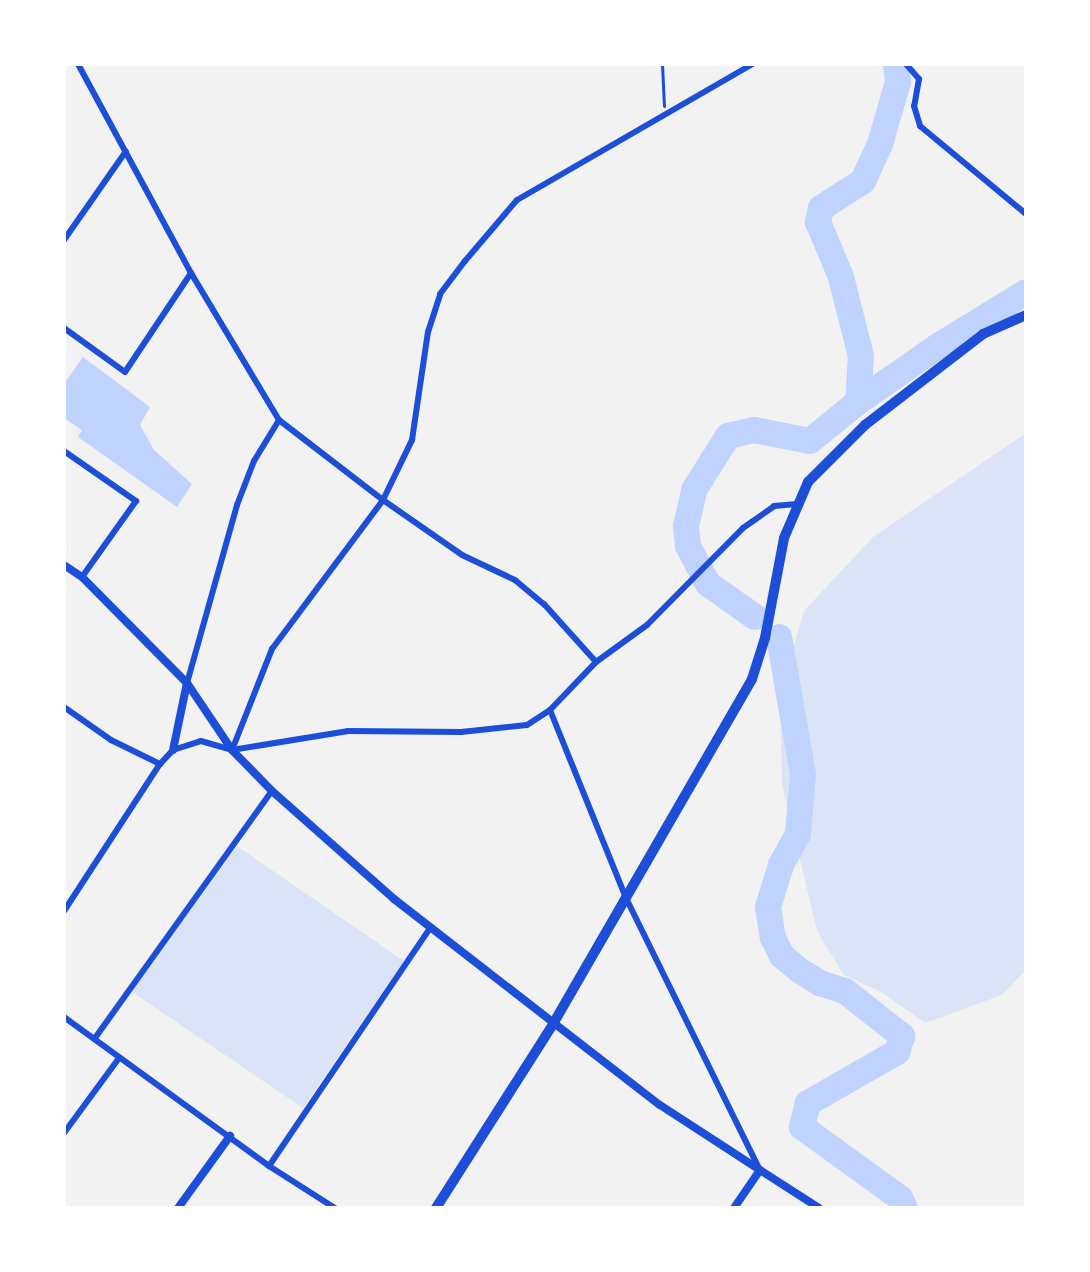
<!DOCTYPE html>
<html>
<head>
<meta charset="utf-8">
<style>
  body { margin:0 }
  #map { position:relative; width:1090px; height:1272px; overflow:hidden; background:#f2f2f2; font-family:"Golos Text",sans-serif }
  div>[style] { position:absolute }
  .green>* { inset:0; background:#dbe4f7 }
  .water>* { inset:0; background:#bfd3fe }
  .river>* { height:26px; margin:-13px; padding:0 13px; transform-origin:13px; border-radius:13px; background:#bfd3fe }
  .path>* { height:3px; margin:-1.5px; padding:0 1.5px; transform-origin:1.5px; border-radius:1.5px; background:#1d4ed8 }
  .minor>* { height:6px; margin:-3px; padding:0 3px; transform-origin:3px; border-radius:3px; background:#1d4ed8 }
  .tertiary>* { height:8px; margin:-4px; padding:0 4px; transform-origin:4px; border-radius:4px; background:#1d4ed8 }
  .primary>* { height:10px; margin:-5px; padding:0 5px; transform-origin:5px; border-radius:5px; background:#1d4ed8 }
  span { translate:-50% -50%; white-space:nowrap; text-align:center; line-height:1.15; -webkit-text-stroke:6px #fff; paint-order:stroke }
  .frame { position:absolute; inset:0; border:66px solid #fff; pointer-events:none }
</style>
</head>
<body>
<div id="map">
  <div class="green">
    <i style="clip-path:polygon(1026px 433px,1026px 970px,1002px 995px,925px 1023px,881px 992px,844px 975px,817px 931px,782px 784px,780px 692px,804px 611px,873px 537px)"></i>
    <i style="clip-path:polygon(237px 846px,404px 961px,303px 1108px,132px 992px)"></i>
  </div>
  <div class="water">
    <i style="clip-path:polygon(83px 357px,150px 407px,140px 425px,154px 450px,192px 484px,177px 507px,78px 437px,82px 430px,64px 418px,64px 384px)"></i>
  </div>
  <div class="river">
    <i style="left:858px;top:402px;width:46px;rotate:-86.3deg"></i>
    <i style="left:861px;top:356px;width:81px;rotate:-104.2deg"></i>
    <i style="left:841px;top:277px;width:60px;rotate:-112.7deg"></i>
    <i style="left:818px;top:222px;width:14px;rotate:-78deg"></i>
    <i style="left:821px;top:208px;width:50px;rotate:-32.7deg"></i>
    <i style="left:863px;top:181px;width:41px;rotate:-65.3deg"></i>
    <i style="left:880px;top:144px;width:65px;rotate:-73.8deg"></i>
    <i style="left:898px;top:82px;width:18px;rotate:-96deg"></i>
    <i style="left:755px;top:617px;width:57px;rotate:-144.9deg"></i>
    <i style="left:708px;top:584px;width:43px;rotate:-117.8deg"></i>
    <i style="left:688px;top:546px;width:20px;rotate:-96deg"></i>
    <i style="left:686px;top:526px;width:37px;rotate:-77deg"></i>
    <i style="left:694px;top:490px;width:64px;rotate:-57.8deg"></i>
    <i style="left:728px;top:436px;width:27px;rotate:-13deg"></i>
    <i style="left:754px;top:430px;width:57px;rotate:11.1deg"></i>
    <i style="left:810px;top:441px;width:62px;rotate:-39.1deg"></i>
    <i style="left:858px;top:402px;width:98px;rotate:-35deg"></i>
    <i style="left:938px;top:346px;width:103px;rotate:-31.5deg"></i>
    <i style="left:779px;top:637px;width:139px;rotate:80.1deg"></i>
    <i style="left:803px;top:774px;width:60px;rotate:94.8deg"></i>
    <i style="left:798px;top:834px;width:35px;rotate:119deg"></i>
    <i style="left:781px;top:865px;width:44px;rotate:107.2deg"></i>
    <i style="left:768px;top:907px;width:31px;rotate:81deg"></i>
    <i style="left:773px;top:938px;width:20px;rotate:63deg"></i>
    <i style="left:782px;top:956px;width:22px;rotate:39deg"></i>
    <i style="left:799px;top:970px;width:25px;rotate:32deg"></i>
    <i style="left:820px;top:983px;width:26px;rotate:18deg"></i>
    <i style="left:845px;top:991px;width:73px;rotate:38.3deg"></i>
    <i style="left:902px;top:1036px;width:17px;rotate:107deg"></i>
    <i style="left:897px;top:1052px;width:103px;rotate:150.2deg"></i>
    <i style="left:808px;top:1103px;width:25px;rotate:104deg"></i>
    <i style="left:802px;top:1127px;width:121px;rotate:35.9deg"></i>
    <i style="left:900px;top:1198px;width:11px;rotate:63deg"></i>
  </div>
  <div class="path">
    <i style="left:662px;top:64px;width:42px;rotate:87.3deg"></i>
  </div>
  <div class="minor">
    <i style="left:78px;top:64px;width:238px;rotate:61.6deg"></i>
    <i style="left:191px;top:273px;width:171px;rotate:59.1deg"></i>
    <i style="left:279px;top:420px;width:131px;rotate:37.6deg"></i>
    <i style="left:383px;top:500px;width:96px;rotate:34.8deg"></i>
    <i style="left:462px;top:555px;width:59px;rotate:25.3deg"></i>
    <i style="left:515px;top:580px;width:38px;rotate:40deg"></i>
    <i style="left:544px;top:604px;width:78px;rotate:48.1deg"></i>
    <i style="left:906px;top:64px;width:20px;rotate:49deg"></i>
    <i style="left:919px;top:79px;width:27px;rotate:100deg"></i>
    <i style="left:914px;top:106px;width:21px;rotate:73deg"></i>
    <i style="left:920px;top:126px;width:138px;rotate:39.7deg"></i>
    <i style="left:64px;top:240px;width:108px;rotate:-55.1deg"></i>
    <i style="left:64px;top:328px;width:75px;rotate:35.8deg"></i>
    <i style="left:125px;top:372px;width:119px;rotate:-56.3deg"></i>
    <i style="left:64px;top:451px;width:88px;rotate:34.8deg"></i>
    <i style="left:136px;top:501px;width:93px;rotate:125.4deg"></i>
    <i style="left:187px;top:683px;width:185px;rotate:-74.3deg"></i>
    <i style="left:237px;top:505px;width:47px;rotate:-68.9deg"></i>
    <i style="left:254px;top:461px;width:48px;rotate:-58.6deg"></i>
    <i style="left:64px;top:707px;width:57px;rotate:35.1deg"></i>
    <i style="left:111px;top:740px;width:55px;rotate:26.1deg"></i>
    <i style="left:550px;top:710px;width:203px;rotate:68deg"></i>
    <i style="left:626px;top:898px;width:301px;rotate:63.8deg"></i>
    <i style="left:232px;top:750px;width:109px;rotate:-68.4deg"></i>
    <i style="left:272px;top:649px;width:186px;rotate:-53.3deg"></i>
    <i style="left:383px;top:500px;width:67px;rotate:-64.2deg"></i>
    <i style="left:412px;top:440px;width:109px;rotate:-81.6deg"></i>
    <i style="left:428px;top:332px;width:40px;rotate:-72deg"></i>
    <i style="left:440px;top:294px;width:41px;rotate:-52.9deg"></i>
    <i style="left:465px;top:261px;width:80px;rotate:-49.6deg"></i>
    <i style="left:517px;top:200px;width:272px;rotate:-30deg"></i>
    <i style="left:64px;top:911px;width:176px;rotate:-56.9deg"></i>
    <i style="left:160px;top:764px;width:19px;rotate:-47deg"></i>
    <i style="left:173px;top:750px;width:29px;rotate:-18deg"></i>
    <i style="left:201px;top:741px;width:32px;rotate:16deg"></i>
    <i style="left:232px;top:750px;width:118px;rotate:-9.3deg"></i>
    <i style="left:348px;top:731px;width:113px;rotate:0.5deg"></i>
    <i style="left:461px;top:732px;width:66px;rotate:-6.1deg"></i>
    <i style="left:527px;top:725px;width:27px;rotate:-33deg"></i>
    <i style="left:550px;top:710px;width:66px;rotate:-46.2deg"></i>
    <i style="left:596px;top:662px;width:63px;rotate:-36deg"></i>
    <i style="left:647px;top:625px;width:136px;rotate:-45.3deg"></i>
    <i style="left:743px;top:528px;width:38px;rotate:-35deg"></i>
    <i style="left:774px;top:506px;width:23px;rotate:-5deg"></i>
    <i style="left:64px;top:1017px;width:253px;rotate:36deg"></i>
    <i style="left:269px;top:1166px;width:78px;rotate:32.5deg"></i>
    <i style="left:95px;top:1038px;width:304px;rotate:-54.4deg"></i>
    <i style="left:64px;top:1133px;width:93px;rotate:-53.7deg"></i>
    <i style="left:269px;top:1166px;width:289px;rotate:-55.9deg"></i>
  </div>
  <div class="tertiary">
    <i style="left:64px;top:565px;width:22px;rotate:34deg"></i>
    <i style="left:82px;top:577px;width:149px;rotate:45.3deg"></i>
    <i style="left:187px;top:683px;width:81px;rotate:56.1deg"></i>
    <i style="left:232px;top:750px;width:57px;rotate:45.7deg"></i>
    <i style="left:272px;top:791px;width:163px;rotate:41.5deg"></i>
    <i style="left:394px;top:899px;width:336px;rotate:37.8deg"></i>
    <i style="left:660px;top:1105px;width:119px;rotate:33deg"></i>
    <i style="left:760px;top:1170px;width:46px;rotate:124.4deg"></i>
    <i style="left:173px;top:750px;width:68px;rotate:-78.2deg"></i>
    <i style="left:760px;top:1170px;width:70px;rotate:32.8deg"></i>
    <i style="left:178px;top:1208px;width:89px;rotate:-54.2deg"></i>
  </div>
  <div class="primary">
    <i style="left:436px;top:1208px;width:218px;rotate:-57.5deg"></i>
    <i style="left:553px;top:1024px;width:398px;rotate:-60deg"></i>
    <i style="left:752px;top:679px;width:43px;rotate:-72.4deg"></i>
    <i style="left:765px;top:638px;width:102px;rotate:-79.2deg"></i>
    <i style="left:784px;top:538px;width:61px;rotate:-66.8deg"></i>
    <i style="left:808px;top:482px;width:81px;rotate:-45deg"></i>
    <i style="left:865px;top:425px;width:149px;rotate:-37.6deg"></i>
    <i style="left:983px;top:334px;width:47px;rotate:-23.8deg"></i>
  </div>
  <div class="frame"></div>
</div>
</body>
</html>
